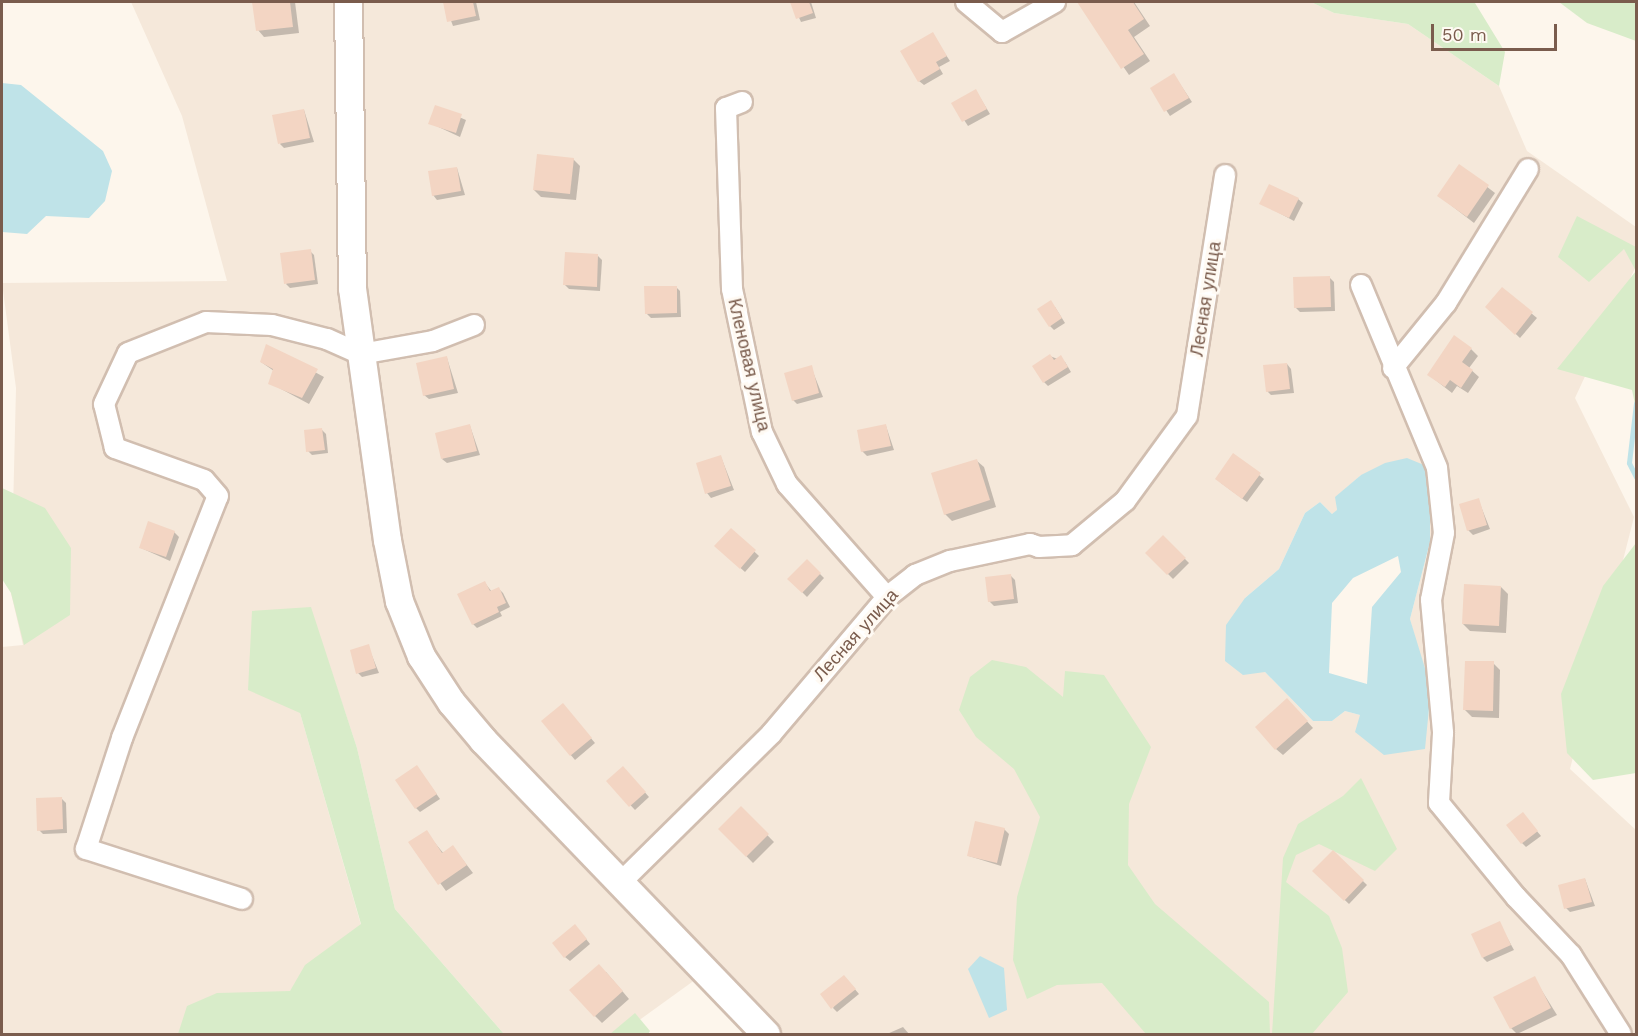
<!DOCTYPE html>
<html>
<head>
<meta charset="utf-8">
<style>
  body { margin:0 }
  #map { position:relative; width:1638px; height:1036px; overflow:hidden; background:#fdf6ec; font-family:"Work Sans",sans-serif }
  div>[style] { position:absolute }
  .residential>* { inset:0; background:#f5e8da }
  .green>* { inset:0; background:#d8ecc9 }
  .water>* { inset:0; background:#bfe3e8 }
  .shadow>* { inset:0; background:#0003 }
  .stream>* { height:5px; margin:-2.5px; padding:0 2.5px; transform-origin:2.5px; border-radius:2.5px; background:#bfe3e8 }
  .building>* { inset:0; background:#f3d5c3 }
  .roads { filter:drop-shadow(2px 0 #d1beb0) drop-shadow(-2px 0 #d1beb0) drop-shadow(0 2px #d1beb0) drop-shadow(0 -2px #d1beb0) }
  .street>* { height:20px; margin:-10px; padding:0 10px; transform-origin:10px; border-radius:10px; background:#fff }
  .secondary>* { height:27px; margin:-13.5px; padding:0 13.5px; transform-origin:13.5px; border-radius:13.5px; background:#fff }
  span { translate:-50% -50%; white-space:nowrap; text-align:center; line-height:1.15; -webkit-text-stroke:6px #fffaf3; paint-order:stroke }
  .street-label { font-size:18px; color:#7a5c4d }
  .frame { position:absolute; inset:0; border:3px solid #7a5c4d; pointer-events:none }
  .scale { position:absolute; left:1431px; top:24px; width:126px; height:27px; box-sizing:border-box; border:3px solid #7a5c4d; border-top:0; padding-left:8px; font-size:18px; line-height:21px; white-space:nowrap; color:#7a5c4d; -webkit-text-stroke:4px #fffaf3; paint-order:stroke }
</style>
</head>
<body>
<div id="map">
  <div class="residential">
    <i style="clip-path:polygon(evenodd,131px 2px,1311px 2px,1334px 13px,1408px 24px,1499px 86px,1527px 151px,1636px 227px,1636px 266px,1575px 398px,1634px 517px,1570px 769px,1636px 830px,1636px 1034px,747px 1034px,699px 977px,620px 1034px,504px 1034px,395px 909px,357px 748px,310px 607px,300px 713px,361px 925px,290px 991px,192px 1034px,2px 1034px,2px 647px,23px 645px,11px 593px,16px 388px,2px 283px,227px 281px,182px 116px,131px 2px,1361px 475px,1430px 542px,1410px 619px,1418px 649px,1360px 715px,1345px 711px,1332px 721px,1313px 721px,1265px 672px,1245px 598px,1279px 569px,1305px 513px,1320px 502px,1332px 514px,1337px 511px,1336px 497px,1361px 475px)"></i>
  </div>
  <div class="green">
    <i style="clip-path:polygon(1311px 2px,1475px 3px,1505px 52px,1499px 86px,1408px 24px,1334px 13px)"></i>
    <i style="clip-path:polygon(1559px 2px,1636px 2px,1636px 41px,1587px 23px)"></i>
    <i style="clip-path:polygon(1577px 216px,1636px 247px,1636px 409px,1632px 390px,1557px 369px,1636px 271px,1624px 249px,1589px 282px,1558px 257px)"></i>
    <i style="clip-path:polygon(2px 488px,45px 508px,71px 548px,70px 615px,24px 645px,11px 593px,2px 579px)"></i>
    <i style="clip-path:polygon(1636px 543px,1636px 773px,1593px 780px,1567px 753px,1561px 694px,1603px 586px)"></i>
    <i style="clip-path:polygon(311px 607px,357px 748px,395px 909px,504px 1034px,178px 1034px,187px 1006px,217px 993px,290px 991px,305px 965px,361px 924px,300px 713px,248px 690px,252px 611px)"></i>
    <i style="clip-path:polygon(992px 660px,1026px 667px,1063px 697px,1065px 671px,1104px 675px,1151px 747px,1129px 804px,1128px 865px,1155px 904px,1269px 1002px,1270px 1034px,1146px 1034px,1102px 983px,1057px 985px,1027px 999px,1013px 960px,1017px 897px,1040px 817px,1014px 769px,976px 737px,959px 710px,970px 677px)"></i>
    <i style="clip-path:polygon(1361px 778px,1397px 849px,1375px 871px,1319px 844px,1296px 855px,1286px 882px,1329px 916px,1342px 948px,1348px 992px,1312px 1034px,1272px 1034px,1283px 858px,1298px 824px,1343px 796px)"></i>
    <i style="clip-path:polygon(635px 1013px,650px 1031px,648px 1034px,610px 1034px)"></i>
  </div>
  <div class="water">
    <i style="clip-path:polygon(2px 83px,21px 85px,103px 151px,112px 171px,105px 201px,89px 218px,46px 216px,27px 234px,2px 232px)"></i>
    <i style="clip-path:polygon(evenodd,1407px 458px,1424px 465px,1430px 492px,1430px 542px,1410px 619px,1431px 688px,1425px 749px,1384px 755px,1355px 732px,1360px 715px,1345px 711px,1332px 721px,1313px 721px,1265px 672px,1243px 675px,1225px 661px,1226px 625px,1245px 598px,1279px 569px,1305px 513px,1320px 502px,1332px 514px,1337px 510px,1335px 497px,1361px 475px,1385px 463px,1407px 458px,1398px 556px,1401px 572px,1372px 607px,1367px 684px,1329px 673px,1332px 603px,1353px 578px,1398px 556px)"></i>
    <i style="clip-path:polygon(980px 956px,1004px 968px,1007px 1010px,989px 1018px,968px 969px)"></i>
  </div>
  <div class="shadow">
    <i style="clip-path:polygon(254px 2px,295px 2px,299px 33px,264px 37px,258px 30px)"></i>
    <i style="clip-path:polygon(444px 2px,476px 2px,480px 20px,453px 26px)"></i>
    <i style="clip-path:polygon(792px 2px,811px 2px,816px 18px,801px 22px)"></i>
    <i style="clip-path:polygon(1085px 2px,1134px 2px,1150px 26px,1134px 37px,1150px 61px,1129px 75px,1081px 5px)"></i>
    <i style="clip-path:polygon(932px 34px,950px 61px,939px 67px,943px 74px,924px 85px,919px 81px)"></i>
    <i style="clip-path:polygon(1174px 75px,1192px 102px,1170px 116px,1152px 89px)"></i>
    <i style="clip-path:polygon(976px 91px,990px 114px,968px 126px,953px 103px)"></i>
    <i style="clip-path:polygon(436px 107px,466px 120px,460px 137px,430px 123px)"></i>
    <i style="clip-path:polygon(304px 110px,314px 142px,284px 148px,280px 144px)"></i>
    <i style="clip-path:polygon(573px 159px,580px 166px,576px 200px,541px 197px,534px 190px)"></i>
    <i style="clip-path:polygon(1460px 166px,1495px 193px,1474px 223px,1439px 196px)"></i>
    <i style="clip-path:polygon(457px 168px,465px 195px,437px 200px,433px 195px)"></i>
    <i style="clip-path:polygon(1298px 199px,1303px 203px,1294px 221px,1261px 203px)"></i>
    <i style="clip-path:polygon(310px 251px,314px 255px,318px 284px,290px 288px,286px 284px)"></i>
    <i style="clip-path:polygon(598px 256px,602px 260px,600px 291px,569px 289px,565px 285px)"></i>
    <i style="clip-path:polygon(1330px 278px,1334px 282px,1335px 311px,1300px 312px,1295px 307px)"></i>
    <i style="clip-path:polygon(676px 287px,680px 291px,681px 317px,651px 318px,646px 313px)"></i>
    <i style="clip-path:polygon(1502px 289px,1537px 318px,1520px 338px,1487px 307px)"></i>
    <i style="clip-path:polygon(1055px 307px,1065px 323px,1054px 330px,1050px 326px)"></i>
    <i style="clip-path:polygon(267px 346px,324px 377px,309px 404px,270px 383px,274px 371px,261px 362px)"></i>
    <i style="clip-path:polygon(1471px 349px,1478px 356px,1469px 368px,1479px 377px,1468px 393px,1457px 386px,1452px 393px,1429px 375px)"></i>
    <i style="clip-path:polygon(1050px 356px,1065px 362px,1071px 372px,1048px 386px,1044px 382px)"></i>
    <i style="clip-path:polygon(447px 358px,458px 393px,429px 399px,424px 395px)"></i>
    <i style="clip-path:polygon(1287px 364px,1291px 369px,1294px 393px,1271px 395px,1267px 391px)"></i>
    <i style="clip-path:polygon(811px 367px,823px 397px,797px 404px,793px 400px)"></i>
    <i style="clip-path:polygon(470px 426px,480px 455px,447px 463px,442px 459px)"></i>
    <i style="clip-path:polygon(886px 426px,894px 450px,867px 456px,862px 451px)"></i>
    <i style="clip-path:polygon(322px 430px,326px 434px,328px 453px,312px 455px,308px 451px)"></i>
    <i style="clip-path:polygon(1234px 455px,1264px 479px,1247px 502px,1221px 483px)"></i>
    <i style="clip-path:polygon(721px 457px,734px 490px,711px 498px,707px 493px)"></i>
    <i style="clip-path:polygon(977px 461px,984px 467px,996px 507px,952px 521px,945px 514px)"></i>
    <i style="clip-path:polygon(1478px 499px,1490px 529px,1473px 535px,1468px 530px)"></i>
    <i style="clip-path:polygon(731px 530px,759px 556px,745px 572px,716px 546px)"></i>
    <i style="clip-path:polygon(174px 532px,179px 537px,170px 561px,141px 548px)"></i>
    <i style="clip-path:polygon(1163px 537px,1189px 563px,1173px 579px,1147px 553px)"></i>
    <i style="clip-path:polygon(807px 561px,824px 578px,807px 597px,789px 579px)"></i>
    <i style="clip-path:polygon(1011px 576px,1015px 580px,1018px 603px,994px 606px,989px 601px)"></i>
    <i style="clip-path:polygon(485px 583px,492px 592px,499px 589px,503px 593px,510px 607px,500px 612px,502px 616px,477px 628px,473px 624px)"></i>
    <i style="clip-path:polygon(1501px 587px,1508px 594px,1506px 633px,1470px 631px,1463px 624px)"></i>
    <i style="clip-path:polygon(368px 646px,379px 673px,362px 677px,358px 673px)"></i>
    <i style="clip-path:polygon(1493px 663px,1500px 670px,1499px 718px,1472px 717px,1465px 710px)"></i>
    <i style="clip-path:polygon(1294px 707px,1313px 728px,1283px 755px,1276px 749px)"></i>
    <i style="clip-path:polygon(567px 710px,595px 743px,575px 760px,543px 722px)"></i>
    <i style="clip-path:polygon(417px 767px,440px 799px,420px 812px,416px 808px)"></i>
    <i style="clip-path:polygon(627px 772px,649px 797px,635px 810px,608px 781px)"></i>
    <i style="clip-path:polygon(61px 798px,66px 803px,67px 833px,43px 834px,39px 830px)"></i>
    <i style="clip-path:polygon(741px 808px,774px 842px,753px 863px,720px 829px)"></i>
    <i style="clip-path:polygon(1527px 819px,1541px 836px,1526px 847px,1522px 843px)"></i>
    <i style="clip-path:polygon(1004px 829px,1009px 834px,1001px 866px,969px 856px)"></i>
    <i style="clip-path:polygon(426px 832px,444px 854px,453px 847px,473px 873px,446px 891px,411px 843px)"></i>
    <i style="clip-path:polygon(1333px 852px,1367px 885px,1349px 904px,1314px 871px)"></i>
    <i style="clip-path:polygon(1585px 879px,1595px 906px,1570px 912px,1566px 908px)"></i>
    <i style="clip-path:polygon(1499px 923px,1514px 950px,1487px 962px,1483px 958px)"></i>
    <i style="clip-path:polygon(579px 930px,590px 944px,570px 961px,565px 957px)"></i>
    <i style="clip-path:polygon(606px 972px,629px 999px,602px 1023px,595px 1016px)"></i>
    <i style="clip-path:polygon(1534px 978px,1557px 1015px,1517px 1034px,1511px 1028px)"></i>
    <i style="clip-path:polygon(848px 981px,859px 994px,837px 1012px,833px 1008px)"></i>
    <i style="clip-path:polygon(903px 1027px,909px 1034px,887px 1034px)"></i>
  </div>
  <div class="stream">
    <i style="left:1636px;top:403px;width:60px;rotate:96.7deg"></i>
    <i style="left:1629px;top:463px;width:16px;rotate:63deg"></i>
  </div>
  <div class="building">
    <i style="clip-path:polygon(252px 2px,290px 2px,293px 27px,256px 31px)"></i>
    <i style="clip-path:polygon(443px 2px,473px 2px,476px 16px,447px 22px)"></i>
    <i style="clip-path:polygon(790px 2px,809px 2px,813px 13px,796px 19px)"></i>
    <i style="clip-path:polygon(1077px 2px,1133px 2px,1144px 19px,1128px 30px,1144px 54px,1121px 69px)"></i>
    <i style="clip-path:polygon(933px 32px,947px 56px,936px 62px,940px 69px,918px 82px,900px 51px)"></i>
    <i style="clip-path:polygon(1174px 73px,1189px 98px,1164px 112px,1150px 88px)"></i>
    <i style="clip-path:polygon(976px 89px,987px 109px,962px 122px,951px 103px)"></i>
    <i style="clip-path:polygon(435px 105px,462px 114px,456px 133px,428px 124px)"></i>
    <i style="clip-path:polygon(304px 109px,310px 138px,278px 144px,272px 115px)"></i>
    <i style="clip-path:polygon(537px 154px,574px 158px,570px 194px,533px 190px)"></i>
    <i style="clip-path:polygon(1459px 164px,1489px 185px,1467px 217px,1437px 196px)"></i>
    <i style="clip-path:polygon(457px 167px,461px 191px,432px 196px,428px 171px)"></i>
    <i style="clip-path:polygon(1269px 184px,1299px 198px,1289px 218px,1259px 204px)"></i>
    <i style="clip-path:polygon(311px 249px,315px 280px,284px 284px,280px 253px)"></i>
    <i style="clip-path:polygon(565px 252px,598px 254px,597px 287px,563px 285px)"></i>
    <i style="clip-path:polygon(1330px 276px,1331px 307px,1294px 308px,1293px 277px)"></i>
    <i style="clip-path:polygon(644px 286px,677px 286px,677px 313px,645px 314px)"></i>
    <i style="clip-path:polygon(1502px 287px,1533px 312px,1515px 335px,1485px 307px)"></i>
    <i style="clip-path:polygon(1051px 300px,1062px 318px,1049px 327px,1037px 309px)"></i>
    <i style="clip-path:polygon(1454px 335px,1472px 348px,1462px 362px,1473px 370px,1461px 388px,1450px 380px,1445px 387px,1427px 375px)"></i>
    <i style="clip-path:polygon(266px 344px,318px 369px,302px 398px,268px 384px,273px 369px,260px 362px)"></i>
    <i style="clip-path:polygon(1050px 354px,1054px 360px,1061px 355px,1068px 367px,1043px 383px,1032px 366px)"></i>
    <i style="clip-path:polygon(447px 356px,454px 389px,423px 396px,416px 363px)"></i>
    <i style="clip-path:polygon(1287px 363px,1290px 389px,1266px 392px,1263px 365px)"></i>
    <i style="clip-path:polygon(812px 365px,819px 393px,792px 401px,784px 373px)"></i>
    <i style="clip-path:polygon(470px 424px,477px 451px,441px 459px,435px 433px)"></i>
    <i style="clip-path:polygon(886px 424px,891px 446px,861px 452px,857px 430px)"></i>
    <i style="clip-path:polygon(322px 428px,325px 450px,306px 452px,304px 430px)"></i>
    <i style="clip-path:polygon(1233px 453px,1261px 473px,1242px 499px,1215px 479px)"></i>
    <i style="clip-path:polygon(721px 455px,731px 486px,705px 494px,696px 463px)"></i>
    <i style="clip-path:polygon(977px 459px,990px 500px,944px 515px,931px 473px)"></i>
    <i style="clip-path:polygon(1479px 498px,1487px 525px,1467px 531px,1459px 504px)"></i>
    <i style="clip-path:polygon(148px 521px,175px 531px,166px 557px,139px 548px)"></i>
    <i style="clip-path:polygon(731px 528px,756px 550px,740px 569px,714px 546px)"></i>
    <i style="clip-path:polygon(1163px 535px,1186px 558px,1167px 575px,1145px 553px)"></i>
    <i style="clip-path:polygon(807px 559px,821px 573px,802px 593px,787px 579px)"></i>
    <i style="clip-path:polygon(1011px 574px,1014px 599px,988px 602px,985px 577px)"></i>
    <i style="clip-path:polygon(485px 581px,490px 591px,499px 587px,506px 603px,497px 607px,499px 612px,472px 625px,457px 594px)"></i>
    <i style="clip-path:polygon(1464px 584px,1501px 586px,1499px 626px,1462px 624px)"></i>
    <i style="clip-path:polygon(369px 644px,376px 668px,356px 674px,350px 650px)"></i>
    <i style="clip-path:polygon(1465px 661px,1494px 661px,1493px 711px,1463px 710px)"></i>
    <i style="clip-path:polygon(1287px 698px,1308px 721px,1275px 750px,1255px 727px)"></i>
    <i style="clip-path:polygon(563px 703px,592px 738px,570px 756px,541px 721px)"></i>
    <i style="clip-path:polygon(417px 765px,437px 794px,415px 809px,395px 780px)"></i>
    <i style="clip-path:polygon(623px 766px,646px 792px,629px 807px,606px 781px)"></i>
    <i style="clip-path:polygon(62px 797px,63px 829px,37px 831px,36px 798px)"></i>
    <i style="clip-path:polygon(741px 806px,769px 834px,746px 857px,718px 829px)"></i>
    <i style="clip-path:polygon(1523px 812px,1538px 831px,1521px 844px,1506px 825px)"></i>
    <i style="clip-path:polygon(975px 821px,1005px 828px,997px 863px,967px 856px)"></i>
    <i style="clip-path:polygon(427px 830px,442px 853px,453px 845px,467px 865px,438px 885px,408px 842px)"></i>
    <i style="clip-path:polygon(1333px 850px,1364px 880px,1344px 901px,1312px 871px)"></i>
    <i style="clip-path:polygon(1585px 878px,1592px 902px,1564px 909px,1558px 885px)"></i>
    <i style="clip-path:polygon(1500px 921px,1511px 945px,1482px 958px,1471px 934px)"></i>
    <i style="clip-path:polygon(575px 924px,587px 939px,564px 958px,552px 943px)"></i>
    <i style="clip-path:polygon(599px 964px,623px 991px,594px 1017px,569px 990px)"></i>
    <i style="clip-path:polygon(844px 975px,856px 989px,831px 1009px,820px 994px)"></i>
    <i style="clip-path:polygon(1535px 976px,1551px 1008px,1510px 1029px,1493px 997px)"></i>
  </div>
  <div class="roads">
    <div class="street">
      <i style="left:966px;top:2px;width:47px;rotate:39.8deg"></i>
      <i style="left:1002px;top:32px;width:61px;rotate:-29.5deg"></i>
      <i style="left:742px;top:102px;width:17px;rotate:159deg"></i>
      <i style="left:726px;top:108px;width:181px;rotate:88.1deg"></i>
      <i style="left:732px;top:289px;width:146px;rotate:78.2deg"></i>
      <i style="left:762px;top:432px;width:58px;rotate:64.3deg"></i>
      <i style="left:787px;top:484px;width:151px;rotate:48.5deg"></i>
      <i style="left:1361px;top:285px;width:198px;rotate:67.4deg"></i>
      <i style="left:1437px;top:468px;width:65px;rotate:83.9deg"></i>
      <i style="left:1444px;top:533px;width:68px;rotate:101deg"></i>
      <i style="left:1431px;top:600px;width:134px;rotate:84.8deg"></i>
      <i style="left:1443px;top:733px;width:70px;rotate:93.3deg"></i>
      <i style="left:1439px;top:803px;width:122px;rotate:50.7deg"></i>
      <i style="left:1516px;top:897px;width:80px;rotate:46.5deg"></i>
      <i style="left:1571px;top:955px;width:93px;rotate:57.7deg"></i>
      <i style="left:1393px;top:368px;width:84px;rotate:-50.8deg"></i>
      <i style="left:1446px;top:303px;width:157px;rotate:-58.5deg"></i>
      <i style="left:621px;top:882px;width:211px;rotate:-44.6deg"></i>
      <i style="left:771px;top:734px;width:180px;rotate:-49.7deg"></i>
      <i style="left:887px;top:597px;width:36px;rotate:-38deg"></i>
      <i style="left:915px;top:575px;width:38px;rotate:-22deg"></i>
      <i style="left:950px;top:561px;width:82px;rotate:-12deg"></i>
      <i style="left:1030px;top:544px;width:9px;rotate:18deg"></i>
      <i style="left:1039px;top:547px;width:33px;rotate:-3deg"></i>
      <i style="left:1072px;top:545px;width:69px;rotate:-39.7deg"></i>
      <i style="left:1125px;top:501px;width:105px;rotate:-53.9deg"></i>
      <i style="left:1187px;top:416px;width:244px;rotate:-81deg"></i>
      <i style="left:242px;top:899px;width:164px;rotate:-162.2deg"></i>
      <i style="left:86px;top:849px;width:117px;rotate:-72deg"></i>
      <i style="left:122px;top:738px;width:260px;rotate:-68.4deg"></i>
      <i style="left:218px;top:496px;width:21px;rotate:-131deg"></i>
      <i style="left:204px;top:480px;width:95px;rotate:-160.2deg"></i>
      <i style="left:115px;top:448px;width:45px;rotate:-104deg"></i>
      <i style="left:104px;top:404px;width:56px;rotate:-64.8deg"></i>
      <i style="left:128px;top:353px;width:84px;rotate:-21.7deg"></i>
      <i style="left:206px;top:322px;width:66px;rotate:2.6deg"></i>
      <i style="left:272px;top:325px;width:57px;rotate:14.3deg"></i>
      <i style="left:327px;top:339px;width:37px;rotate:24deg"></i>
      <i style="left:361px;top:354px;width:73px;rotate:-10.2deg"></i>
      <i style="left:433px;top:341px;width:44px;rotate:-21.3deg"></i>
    </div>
    <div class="secondary">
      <i style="left:348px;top:2px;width:286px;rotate:89.2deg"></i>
      <i style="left:352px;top:288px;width:254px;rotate:82.1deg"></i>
      <i style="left:387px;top:540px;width:62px;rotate:78.9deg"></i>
      <i style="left:399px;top:601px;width:59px;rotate:68.2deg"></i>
      <i style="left:421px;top:656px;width:55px;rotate:56.9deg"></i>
      <i style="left:451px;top:702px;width:50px;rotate:49.9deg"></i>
      <i style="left:483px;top:740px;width:408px;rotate:46.1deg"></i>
    </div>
  </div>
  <div class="street-label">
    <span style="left:1206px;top:299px;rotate:-81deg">Лесная улица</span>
    <span style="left:749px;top:365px;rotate:77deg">Кленовая улица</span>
    <span style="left:856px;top:635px;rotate:-48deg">Лесная улица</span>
  </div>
  <div class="frame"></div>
  <div class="scale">50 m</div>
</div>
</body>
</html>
